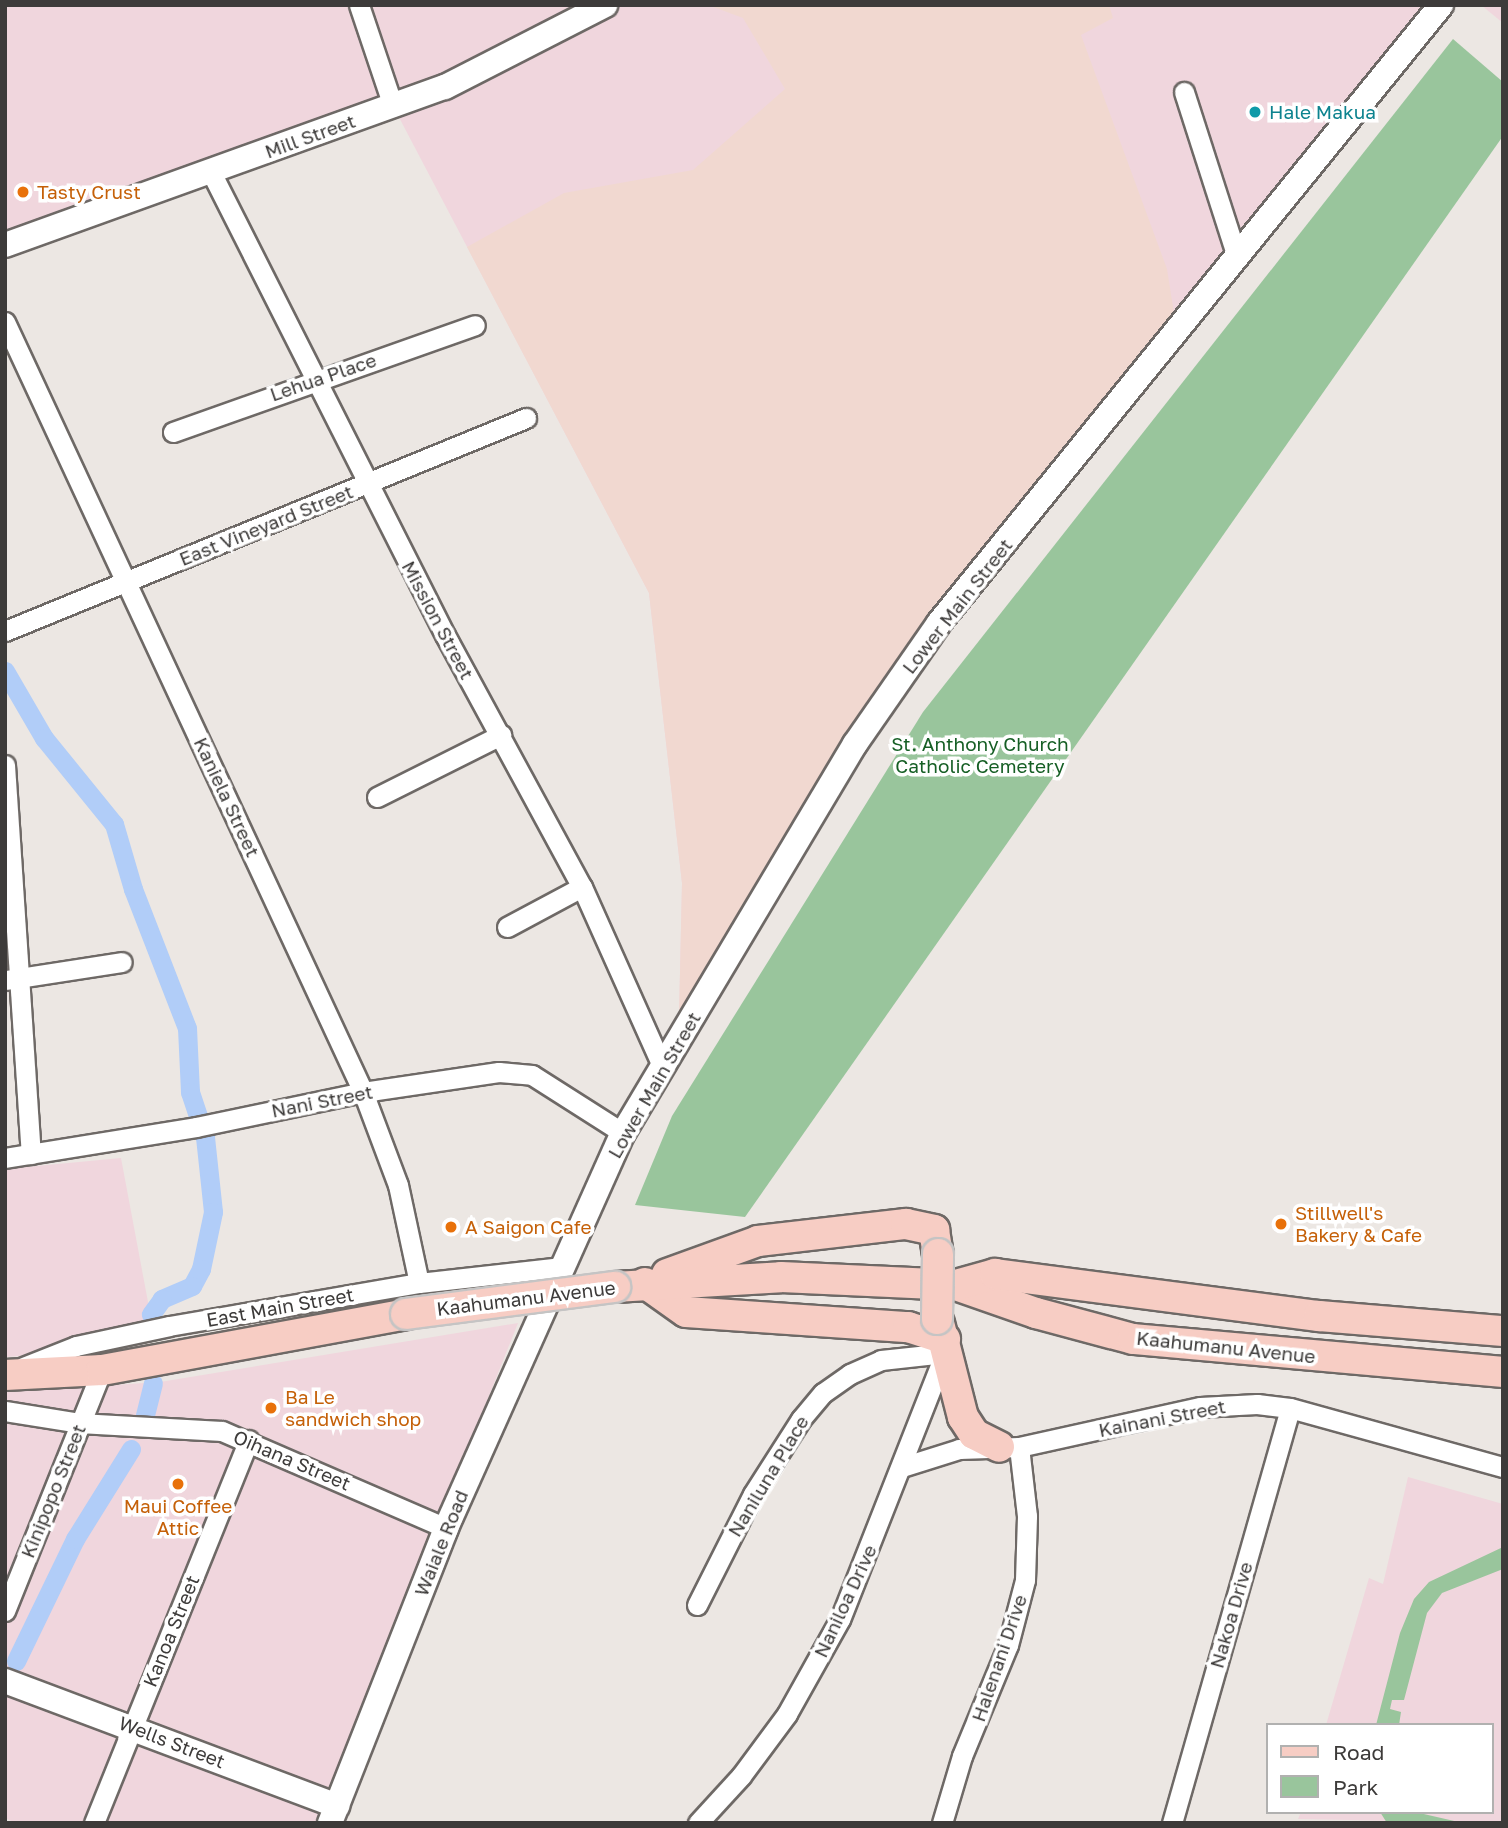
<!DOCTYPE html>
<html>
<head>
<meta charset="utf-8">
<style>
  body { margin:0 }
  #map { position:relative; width:1508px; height:1828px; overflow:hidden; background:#ece7e3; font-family:"Golos Text",sans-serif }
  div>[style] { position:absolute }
  .commercial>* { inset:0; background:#f0d6dd }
  .education>* { inset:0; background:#f1d8d0 }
  .green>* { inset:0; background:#99c59c }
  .canal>* { height:19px; margin:-9.5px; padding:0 9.5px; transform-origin:9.5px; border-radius:9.5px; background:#b1cdf8 }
  .roads { filter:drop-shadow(2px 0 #6e6966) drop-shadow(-2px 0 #6e6966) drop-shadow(0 2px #6e6966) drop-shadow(0 -2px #6e6966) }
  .minor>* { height:19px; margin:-9.5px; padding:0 9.5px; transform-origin:9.5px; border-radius:9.5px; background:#fff }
  .tertiary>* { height:24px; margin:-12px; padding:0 12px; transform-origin:12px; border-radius:12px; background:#fff }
  .primary>* { height:30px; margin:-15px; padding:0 15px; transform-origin:15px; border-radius:15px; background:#f7cdc4 }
  .bridges { filter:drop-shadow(2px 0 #c5c4c4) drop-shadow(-2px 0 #c5c4c4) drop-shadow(0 2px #c5c4c4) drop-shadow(0 -2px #c5c4c4) }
  .primary-bridge>* { height:30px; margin:-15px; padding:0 15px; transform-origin:15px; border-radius:15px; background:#f7cdc4 }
  .dots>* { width:19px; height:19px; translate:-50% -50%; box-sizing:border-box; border:4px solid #fff; border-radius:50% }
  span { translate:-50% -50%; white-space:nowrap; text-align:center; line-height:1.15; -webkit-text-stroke:7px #fff; paint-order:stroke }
  .culture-label { font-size:19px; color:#0d838f }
  .left { translate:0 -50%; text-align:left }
  .street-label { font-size:19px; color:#3d3b3a }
  .food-label { font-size:19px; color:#c56008 }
  .park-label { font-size:19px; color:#165f25 }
  .frame { position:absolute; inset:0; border:7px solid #3d3b3a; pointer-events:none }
  .legend { position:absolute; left:1266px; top:1723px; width:228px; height:91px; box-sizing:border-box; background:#fff; border:2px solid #b1b1b0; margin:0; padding:9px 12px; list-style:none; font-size:21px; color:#3d3b3a }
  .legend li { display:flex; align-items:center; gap:14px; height:35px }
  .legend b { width:35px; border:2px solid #b1b1b0 }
</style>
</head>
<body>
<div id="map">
  <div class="commercial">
    <i style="clip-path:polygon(5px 5px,1435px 5px,938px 622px,679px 1017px,682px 883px,649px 593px,393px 106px,5px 245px)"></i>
    <i style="clip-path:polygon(1481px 5px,1503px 5px,1503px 23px)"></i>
    <i style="clip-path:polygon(121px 1158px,154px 1334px,94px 1351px,5px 1357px,5px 1169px)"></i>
    <i style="clip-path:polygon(518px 1323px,319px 1823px,16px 1823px,5px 1818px,5px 1392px,160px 1382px)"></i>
    <i style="clip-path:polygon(1408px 1477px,1503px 1504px,1503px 1823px,1298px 1819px,1301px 1812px,1492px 1812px,1492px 1725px,1326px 1725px,1369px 1578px,1383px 1584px)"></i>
  </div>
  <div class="education">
    <i style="clip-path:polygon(708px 5px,1109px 5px,1113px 18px,1081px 35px,1167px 269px,1176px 326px,938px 622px,679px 1017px,682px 883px,649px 593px,467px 247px,564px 193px,693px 170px,785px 89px,743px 18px)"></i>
  </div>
  <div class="green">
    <i style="clip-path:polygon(1453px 39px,1503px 82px,1503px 136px,745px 1217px,635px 1205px,672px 1116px,923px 712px)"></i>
    <i style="clip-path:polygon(1503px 1547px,1503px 1569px,1442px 1593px,1427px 1613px,1404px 1700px,1392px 1700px,1390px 1709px,1401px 1712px,1399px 1725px,1376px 1725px,1400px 1633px,1414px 1599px,1429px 1582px)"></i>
    <i style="clip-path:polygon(1380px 1812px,1415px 1812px,1463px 1823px,1387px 1823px)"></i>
  </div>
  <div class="canal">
    <i style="left:5px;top:671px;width:78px;rotate:59.8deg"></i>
    <i style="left:44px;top:738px;width:111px;rotate:50.9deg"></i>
    <i style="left:114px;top:824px;width:68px;rotate:73.7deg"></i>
    <i style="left:133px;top:889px;width:149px;rotate:68.8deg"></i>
    <i style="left:187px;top:1028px;width:64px;rotate:87.3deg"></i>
    <i style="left:190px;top:1092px;width:47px;rotate:71.6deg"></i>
    <i style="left:205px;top:1137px;width:75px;rotate:83.9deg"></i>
    <i style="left:213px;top:1212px;width:58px;rotate:101.9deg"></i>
    <i style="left:201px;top:1269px;width:19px;rotate:118deg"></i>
    <i style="left:192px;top:1286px;width:33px;rotate:157deg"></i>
    <i style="left:162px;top:1299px;width:19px;rotate:126deg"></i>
    <i style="left:144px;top:1419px;width:37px;rotate:-76deg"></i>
    <i style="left:16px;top:1661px;width:136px;rotate:-64.2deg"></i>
    <i style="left:75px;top:1539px;width:106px;rotate:-58.1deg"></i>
  </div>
  <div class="roads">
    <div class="minor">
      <i style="left:359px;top:5px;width:107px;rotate:71.4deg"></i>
      <i style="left:1184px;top:92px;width:173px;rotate:72.2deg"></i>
      <i style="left:211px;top:172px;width:519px;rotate:63.19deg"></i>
      <i style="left:445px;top:635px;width:287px;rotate:61.5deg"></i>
      <i style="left:582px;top:887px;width:198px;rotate:65.9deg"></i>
      <i style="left:5px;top:322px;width:849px;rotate:65.06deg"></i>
      <i style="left:363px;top:1092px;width:99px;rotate:69.4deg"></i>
      <i style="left:398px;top:1185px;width:100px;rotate:77.9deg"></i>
      <i style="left:173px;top:432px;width:320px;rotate:-19.5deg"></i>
      <i style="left:5px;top:631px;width:563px;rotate:-22.24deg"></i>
      <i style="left:5px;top:765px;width:390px;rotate:86.2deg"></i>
      <i style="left:377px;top:797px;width:139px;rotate:-26.6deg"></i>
      <i style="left:507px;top:927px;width:85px;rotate:-28.1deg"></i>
      <i style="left:6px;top:980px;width:117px;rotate:-8.8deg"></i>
      <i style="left:5px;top:1158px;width:193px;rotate:-9.2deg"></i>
      <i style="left:196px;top:1127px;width:171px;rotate:-11.8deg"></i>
      <i style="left:363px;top:1092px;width:137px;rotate:-8.4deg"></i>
      <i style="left:499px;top:1072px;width:33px;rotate:5deg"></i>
      <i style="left:532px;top:1075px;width:108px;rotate:32.5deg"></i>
      <i style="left:23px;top:1367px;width:57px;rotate:-21.6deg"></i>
      <i style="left:76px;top:1346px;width:95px;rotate:-12.1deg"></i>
      <i style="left:169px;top:1326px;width:254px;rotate:-9.8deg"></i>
      <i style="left:419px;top:1283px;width:144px;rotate:-6.4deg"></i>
      <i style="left:5px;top:1411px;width:75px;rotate:9.2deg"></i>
      <i style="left:79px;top:1423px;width:143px;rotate:3.2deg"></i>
      <i style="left:222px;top:1431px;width:244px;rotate:23.4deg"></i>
      <i style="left:902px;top:1467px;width:60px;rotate:-17.5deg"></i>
      <i style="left:959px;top:1449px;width:60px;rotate:-1.9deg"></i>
      <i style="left:1019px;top:1447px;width:185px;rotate:-12.5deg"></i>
      <i style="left:1200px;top:1407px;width:57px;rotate:-3deg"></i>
      <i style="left:1257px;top:1404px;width:33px;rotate:7deg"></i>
      <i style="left:1290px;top:1408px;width:221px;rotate:15.5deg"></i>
      <i style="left:697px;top:1605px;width:124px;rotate:-63.2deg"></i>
      <i style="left:753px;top:1494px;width:89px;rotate:-57.4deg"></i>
      <i style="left:801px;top:1419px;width:34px;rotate:-50deg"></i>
      <i style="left:823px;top:1393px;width:33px;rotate:-35deg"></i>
      <i style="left:850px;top:1374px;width:34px;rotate:-24deg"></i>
      <i style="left:881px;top:1360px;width:64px;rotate:-6.2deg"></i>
      <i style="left:945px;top:1353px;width:286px;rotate:111.5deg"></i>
      <i style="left:840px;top:1619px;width:109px;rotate:119.2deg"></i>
      <i style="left:787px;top:1714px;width:77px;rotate:126.6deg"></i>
      <i style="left:741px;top:1776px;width:64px;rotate:132.5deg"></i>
      <i style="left:5px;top:1611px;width:260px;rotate:-68.1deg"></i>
      <i style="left:94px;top:1823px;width:413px;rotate:-68deg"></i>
      <i style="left:942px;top:1823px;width:70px;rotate:-73.4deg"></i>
      <i style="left:962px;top:1756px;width:120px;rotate:-67.5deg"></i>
      <i style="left:1008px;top:1645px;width:67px;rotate:-75.3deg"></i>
      <i style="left:1025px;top:1580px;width:64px;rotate:-88.2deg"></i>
      <i style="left:1027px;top:1516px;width:69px;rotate:-96.6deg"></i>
      <i style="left:1172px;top:1823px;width:431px;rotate:-74.1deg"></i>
    </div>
    <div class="tertiary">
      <i style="left:5px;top:245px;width:468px;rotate:-19.8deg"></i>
      <i style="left:445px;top:87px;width:180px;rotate:-27.1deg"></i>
      <i style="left:5px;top:1681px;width:355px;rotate:20.6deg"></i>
      <i style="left:330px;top:1823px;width:317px;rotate:-68.5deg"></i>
      <i style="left:446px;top:1528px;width:433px;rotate:-65.9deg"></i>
      <i style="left:623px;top:1133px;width:453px;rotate:-59.2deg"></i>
      <i style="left:855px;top:744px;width:147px;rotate:-55.2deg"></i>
      <i style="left:939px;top:623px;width:796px;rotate:-50.91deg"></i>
    </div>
    <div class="primary">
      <i style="left:667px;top:1274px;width:97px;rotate:-19.9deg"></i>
      <i style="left:758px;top:1241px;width:149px;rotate:-6.6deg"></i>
      <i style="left:906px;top:1224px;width:29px;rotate:12deg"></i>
      <i style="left:934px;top:1230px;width:24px;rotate:81deg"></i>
      <i style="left:645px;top:1283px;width:50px;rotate:35.3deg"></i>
      <i style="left:686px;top:1312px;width:223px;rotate:3.9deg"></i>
      <i style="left:908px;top:1327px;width:39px;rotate:18deg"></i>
      <i style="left:956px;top:1285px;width:85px;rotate:19.3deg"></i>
      <i style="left:1036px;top:1313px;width:100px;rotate:15deg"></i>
      <i style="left:1133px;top:1339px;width:371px;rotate:5.1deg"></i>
      <i style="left:615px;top:1287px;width:166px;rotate:-3.4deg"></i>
      <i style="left:781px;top:1277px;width:175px;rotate:2.6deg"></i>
      <i style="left:956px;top:1285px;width:41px;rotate:-15.8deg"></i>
      <i style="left:995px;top:1274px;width:327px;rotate:7.4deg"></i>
      <i style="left:1319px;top:1316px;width:185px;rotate:4.7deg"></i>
      <i style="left:939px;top:1323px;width:97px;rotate:75.7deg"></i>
      <i style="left:963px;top:1417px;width:20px;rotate:57deg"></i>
      <i style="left:974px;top:1434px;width:28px;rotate:27deg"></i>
      <i style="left:5px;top:1375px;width:97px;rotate:-3deg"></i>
      <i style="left:102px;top:1370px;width:309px;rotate:-10.4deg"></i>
    </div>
  </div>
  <div class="bridges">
    <div class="primary-bridge">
      <i style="left:406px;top:1314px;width:211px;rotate:-7.4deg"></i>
      <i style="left:937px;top:1319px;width:65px;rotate:-89.1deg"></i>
    </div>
  </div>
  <div class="dots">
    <i style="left:1255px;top:112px;background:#0f9aa8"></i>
    <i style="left:23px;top:192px;background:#e8710a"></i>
    <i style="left:1281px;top:1224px;background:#e8710a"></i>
    <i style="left:451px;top:1227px;background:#e8710a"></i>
    <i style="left:271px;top:1408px;background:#e8710a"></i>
    <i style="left:178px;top:1484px;background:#e8710a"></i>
  </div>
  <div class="culture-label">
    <span class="left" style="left:1269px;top:112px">Hale Makua</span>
  </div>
  <div class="street-label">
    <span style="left:310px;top:136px;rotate:-20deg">Mill Street</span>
    <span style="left:323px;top:377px;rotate:-19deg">Lehua Place</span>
    <span style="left:266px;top:525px;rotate:-22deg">East Vineyard Street</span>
    <span style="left:957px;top:606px;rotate:-52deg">Lower Main Street</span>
    <span style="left:438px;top:620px;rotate:62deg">Mission Street</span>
    <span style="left:227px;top:797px;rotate:65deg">Kaniela Street</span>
    <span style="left:654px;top:1085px;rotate:-60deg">Lower Main Street</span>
    <span style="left:322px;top:1101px;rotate:-11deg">Nani Street</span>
    <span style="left:526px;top:1298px;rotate:-7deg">Kaahumanu Avenue</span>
    <span style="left:280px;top:1307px;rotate:-10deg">East Main Street</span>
    <span style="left:1226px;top:1347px;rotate:6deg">Kaahumanu Avenue</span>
    <span style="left:1162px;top:1418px;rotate:-11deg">Kainani Street</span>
    <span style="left:292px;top:1460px;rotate:23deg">Oihana Street</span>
    <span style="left:768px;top:1476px;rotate:-59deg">Naniluna Place</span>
    <span style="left:53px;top:1491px;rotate:-68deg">Kinipopo Street</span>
    <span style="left:441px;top:1543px;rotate:-68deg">Waiale Road</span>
    <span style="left:845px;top:1601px;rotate:-65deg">Naniloa Drive</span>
    <span style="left:1231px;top:1615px;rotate:-74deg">Nakoa Drive</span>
    <span style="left:171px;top:1631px;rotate:-68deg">Kanoa Street</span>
    <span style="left:999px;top:1658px;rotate:-71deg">Halenani Drive</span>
    <span style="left:172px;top:1742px;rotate:21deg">Wells Street</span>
  </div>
  <div class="food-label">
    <span class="left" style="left:37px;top:192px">Tasty Crust</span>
    <span class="left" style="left:1295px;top:1224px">Stillwell's<br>Bakery &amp; Cafe</span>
    <span class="left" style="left:465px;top:1227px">A Saigon Cafe</span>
    <span class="left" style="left:285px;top:1408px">Ba Le<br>sandwich shop</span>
    <span style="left:178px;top:1517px">Maui Coffee<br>Attic</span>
  </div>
  <div class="park-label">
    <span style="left:980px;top:755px">St. Anthony Church<br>Catholic Cemetery</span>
  </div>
  <div class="frame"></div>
  <ul class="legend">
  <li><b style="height:9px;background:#f7cdc4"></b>Road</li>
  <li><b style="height:19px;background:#99c59c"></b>Park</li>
  </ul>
</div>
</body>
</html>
